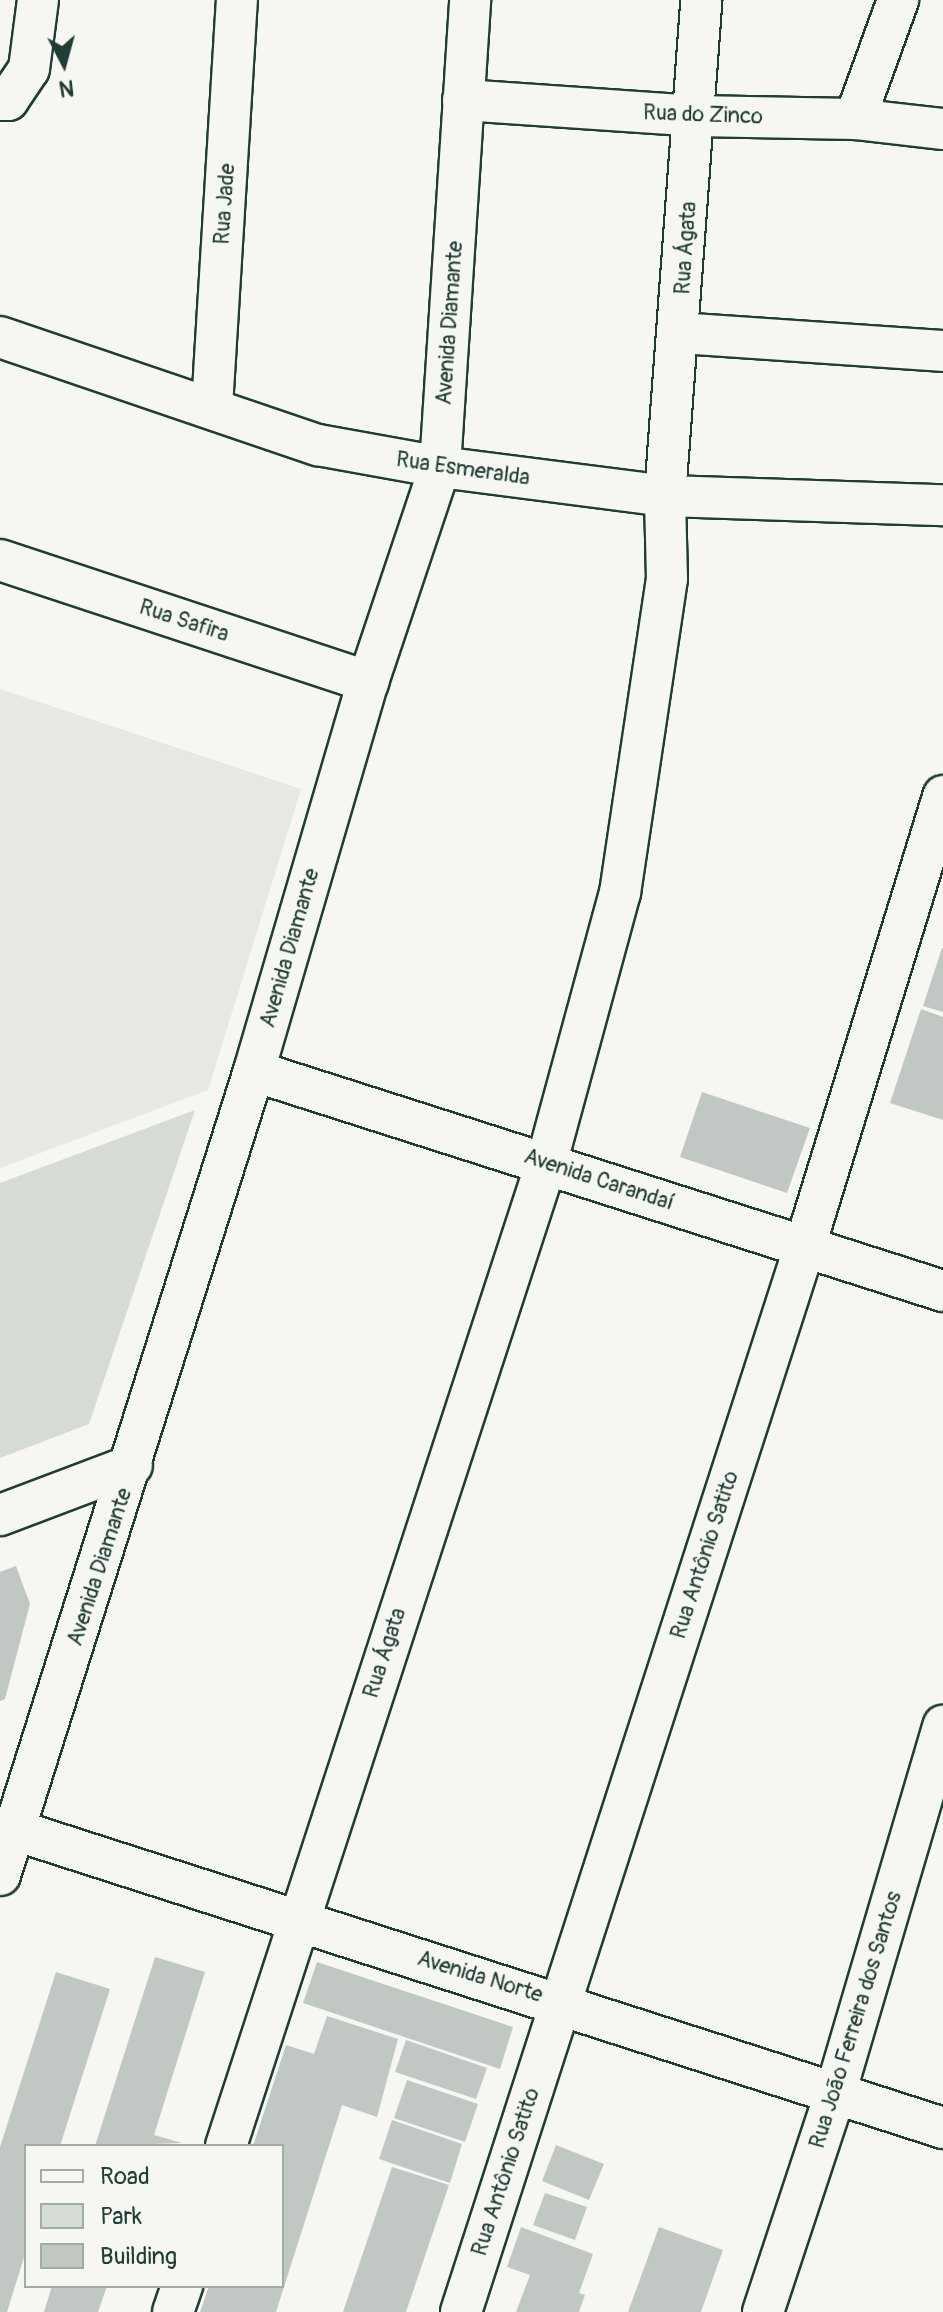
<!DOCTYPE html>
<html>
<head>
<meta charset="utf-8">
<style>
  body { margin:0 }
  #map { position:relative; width:943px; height:2312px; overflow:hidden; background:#f6f6f2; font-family:Pangolin,sans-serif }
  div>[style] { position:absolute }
  .built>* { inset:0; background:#e6e8e4 }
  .green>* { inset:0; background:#d6dbd6 }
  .building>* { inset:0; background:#c1c8c3 }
  .roads { filter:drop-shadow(2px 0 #1f3d34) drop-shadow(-2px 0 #1f3d34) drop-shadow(0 2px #1f3d34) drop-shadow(0 -2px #1f3d34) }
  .minor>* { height:40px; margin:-20px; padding:0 20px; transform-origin:20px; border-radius:20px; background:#f6f6f2 }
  span { translate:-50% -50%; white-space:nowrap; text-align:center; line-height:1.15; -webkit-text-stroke:6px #f6f6f2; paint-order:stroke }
  .street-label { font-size:22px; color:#1f3d34 }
  .legend { position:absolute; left:24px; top:2144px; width:260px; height:144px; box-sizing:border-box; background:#f6f6f2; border:2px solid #a0aca6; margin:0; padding:10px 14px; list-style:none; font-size:24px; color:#1f3d34 }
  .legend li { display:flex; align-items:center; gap:16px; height:40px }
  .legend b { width:40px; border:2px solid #a0aca6 }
  .north { position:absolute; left:24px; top:24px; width:80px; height:80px; -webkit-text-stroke:6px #f6f6f2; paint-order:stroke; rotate:174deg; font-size:22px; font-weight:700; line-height:32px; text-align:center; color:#1f3d34 }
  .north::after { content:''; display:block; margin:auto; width:28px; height:36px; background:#1f3d34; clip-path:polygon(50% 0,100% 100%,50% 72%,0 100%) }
</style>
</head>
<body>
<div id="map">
  <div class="built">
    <i style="clip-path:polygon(0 689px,301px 789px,208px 1090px,0 1168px)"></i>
  </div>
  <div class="green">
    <i style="clip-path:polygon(195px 1110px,89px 1424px,0 1458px,0 1183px)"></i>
  </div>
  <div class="building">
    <i style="clip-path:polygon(942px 948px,943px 948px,943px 1012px,923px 1006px)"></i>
    <i style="clip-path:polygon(921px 1009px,943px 1017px,943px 1120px,890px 1103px)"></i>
    <i style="clip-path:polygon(702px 1092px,810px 1128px,787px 1193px,680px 1157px)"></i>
    <i style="clip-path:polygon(16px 1566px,30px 1604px,5px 1699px,0 1701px,0 1572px)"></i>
    <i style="clip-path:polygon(155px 1957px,205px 1972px,154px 2135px,182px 2143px,95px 2146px)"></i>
    <i style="clip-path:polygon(317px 1962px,513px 2027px,500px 2069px,303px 2003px)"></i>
    <i style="clip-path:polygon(56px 1972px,110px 1989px,60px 2146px,26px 2146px,26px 2251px,7px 2312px,0 2312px,0 2147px)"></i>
    <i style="clip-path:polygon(327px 2016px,398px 2039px,377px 2117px,342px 2105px,276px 2312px,200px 2312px,209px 2286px,282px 2286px,282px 2146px,253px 2146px,286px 2045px,314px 2054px)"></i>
    <i style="clip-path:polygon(406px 2040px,487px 2068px,476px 2099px,395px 2072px)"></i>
    <i style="clip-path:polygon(407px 2080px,478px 2104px,465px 2142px,394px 2118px)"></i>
    <i style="clip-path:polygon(392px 2120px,462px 2144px,450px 2183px,379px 2159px)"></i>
    <i style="clip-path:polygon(556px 2145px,604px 2164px,589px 2200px,542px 2181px)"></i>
    <i style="clip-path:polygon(392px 2167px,449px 2185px,406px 2312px,343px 2312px)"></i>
    <i style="clip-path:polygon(545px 2193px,587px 2207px,575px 2240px,533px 2225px)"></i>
    <i style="clip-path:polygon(521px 2227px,593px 2254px,579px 2293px,585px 2295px,579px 2312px,516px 2312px,530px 2275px,507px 2267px)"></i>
    <i style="clip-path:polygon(659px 2227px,723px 2250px,701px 2312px,628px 2312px)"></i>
    <i style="clip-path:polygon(52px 2286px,107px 2286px,98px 2312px,44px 2312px)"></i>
  </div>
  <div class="roads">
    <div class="minor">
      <i style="left:0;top:100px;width:8px"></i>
      <i style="left:8px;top:100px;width:37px;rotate:-56deg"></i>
      <i style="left:29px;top:69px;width:70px;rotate:-82.6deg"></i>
      <i style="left:463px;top:100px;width:233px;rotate:3.9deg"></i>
      <i style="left:695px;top:116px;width:160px;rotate:1.1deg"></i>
      <i style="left:855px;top:119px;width:89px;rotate:6.5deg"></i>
      <i style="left:855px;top:119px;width:127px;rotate:-70.1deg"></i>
      <i style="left:679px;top:333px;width:265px;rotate:3.9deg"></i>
      <i style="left:0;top:337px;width:336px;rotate:18.8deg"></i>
      <i style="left:318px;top:445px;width:124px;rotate:10.2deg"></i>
      <i style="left:440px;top:467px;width:227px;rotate:7.3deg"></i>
      <i style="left:665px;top:496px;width:278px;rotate:1.9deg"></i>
      <i style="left:212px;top:407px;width:408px;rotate:-86.5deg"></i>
      <i style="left:0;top:560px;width:388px;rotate:18.3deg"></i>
      <i style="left:254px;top:1071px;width:723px;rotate:17.71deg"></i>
      <i style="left:0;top:1515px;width:141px;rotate:-20.7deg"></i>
      <i style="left:15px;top:1830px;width:975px;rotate:17.8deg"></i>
      <i style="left:0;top:1875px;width:843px;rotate:-72.47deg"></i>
      <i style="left:254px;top:1071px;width:405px;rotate:-73.7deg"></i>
      <i style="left:368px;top:682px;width:227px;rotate:-71.5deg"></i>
      <i style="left:440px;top:467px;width:468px;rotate:-86.3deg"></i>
      <i style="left:226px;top:2146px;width:1036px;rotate:-71.95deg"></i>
      <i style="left:547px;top:1161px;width:278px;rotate:-74.8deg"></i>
      <i style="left:620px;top:893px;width:317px;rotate:-81.5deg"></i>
      <i style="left:667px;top:579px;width:83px;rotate:-91.4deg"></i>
      <i style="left:665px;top:496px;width:497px;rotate:-85.8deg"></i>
      <i style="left:173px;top:2312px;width:28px;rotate:-71deg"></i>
      <i style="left:461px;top:2312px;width:1117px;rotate:-72.12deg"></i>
      <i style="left:804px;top:1249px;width:474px;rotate:-72.9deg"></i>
      <i style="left:763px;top:2312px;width:230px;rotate:-71.7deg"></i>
      <i style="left:835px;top:2094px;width:384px;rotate:-73.6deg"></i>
    </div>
  </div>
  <div class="street-label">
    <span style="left:703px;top:115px;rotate:2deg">Rua do Zinco</span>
    <span style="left:225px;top:204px;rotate:-86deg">Rua Jade</span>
    <span style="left:686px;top:248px;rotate:-86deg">Rua Ágata</span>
    <span style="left:450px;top:323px;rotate:-86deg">Avenida Diamante</span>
    <span style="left:463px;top:469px;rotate:8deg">Rua Esmeralda</span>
    <span style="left:184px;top:621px;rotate:18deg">Rua Safira</span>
    <span style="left:290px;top:948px;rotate:-74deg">Avenida Diamante</span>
    <span style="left:599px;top:1180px;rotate:18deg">Avenida Carandaí</span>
    <span style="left:705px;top:1555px;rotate:-72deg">Rua Antônio Satito</span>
    <span style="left:100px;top:1567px;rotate:-72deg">Avenida Diamante</span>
    <span style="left:385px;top:1653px;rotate:-72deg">Rua Ágata</span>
    <span style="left:480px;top:1977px;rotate:17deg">Avenida Norte</span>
    <span style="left:856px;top:2020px;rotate:-73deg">Rua João Ferreira dos Santos</span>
    <span style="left:506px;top:2172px;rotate:-72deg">Rua Antônio Satito</span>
  </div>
  <ul class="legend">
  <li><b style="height:10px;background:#f6f6f2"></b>Road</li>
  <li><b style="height:22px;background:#d6dbd6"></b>Park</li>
  <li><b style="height:22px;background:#c1c8c3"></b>Building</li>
  </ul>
  <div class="north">N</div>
</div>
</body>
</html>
